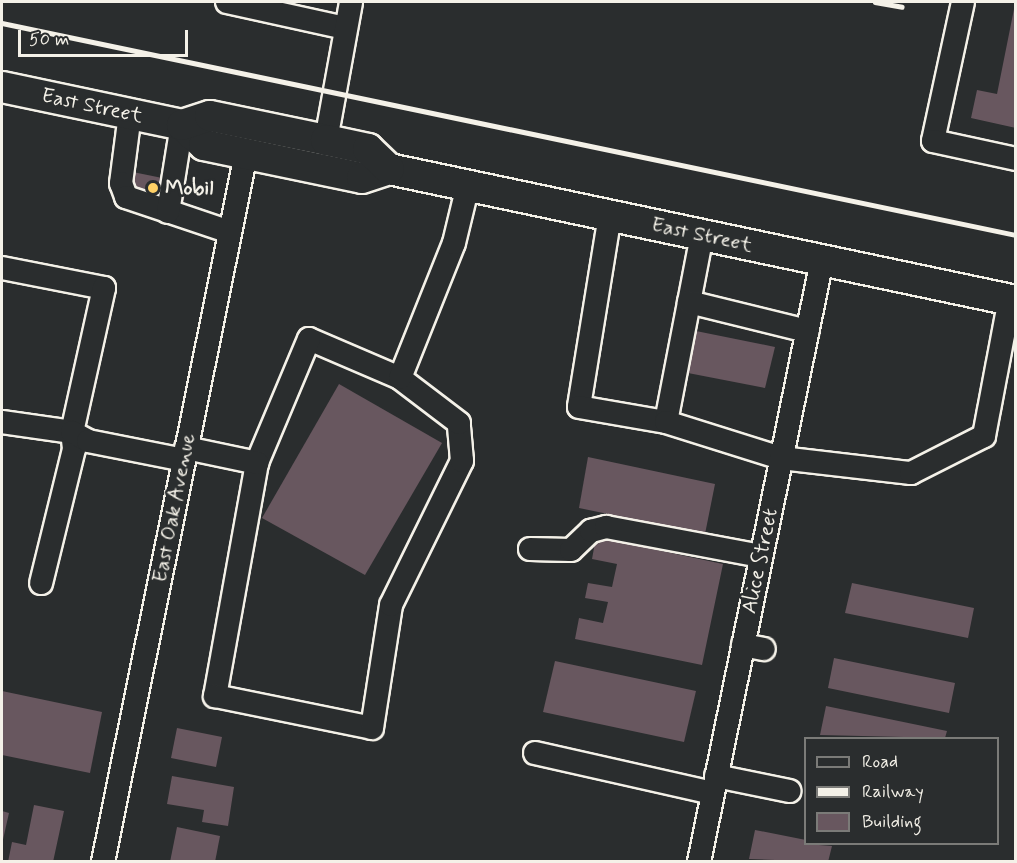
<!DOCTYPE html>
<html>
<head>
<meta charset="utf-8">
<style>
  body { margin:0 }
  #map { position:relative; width:1017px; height:863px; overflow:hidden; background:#2a2d2e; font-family:Mynerve,sans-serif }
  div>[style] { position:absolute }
  .building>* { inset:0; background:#68575f }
  .roads { filter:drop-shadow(2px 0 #f4f1e8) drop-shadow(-2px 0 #f4f1e8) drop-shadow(0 2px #f4f1e8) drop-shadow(0 -2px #f4f1e8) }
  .minor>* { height:22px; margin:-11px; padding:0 11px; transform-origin:11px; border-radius:11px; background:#2a2d2e }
  .major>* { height:30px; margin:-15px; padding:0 15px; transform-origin:15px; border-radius:15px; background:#2a2d2e }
  .rail>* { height:4.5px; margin:-2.25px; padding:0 2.25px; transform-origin:2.25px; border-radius:2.25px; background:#f4f1e8 }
  .dots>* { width:16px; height:16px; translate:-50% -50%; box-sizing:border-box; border:3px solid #2a2d2e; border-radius:50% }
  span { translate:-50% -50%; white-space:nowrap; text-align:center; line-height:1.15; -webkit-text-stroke:5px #2a2d2e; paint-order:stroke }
  .street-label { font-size:21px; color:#f4f1e8 }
  .poi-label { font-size:21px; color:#f4f1e8; font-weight:700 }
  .left { translate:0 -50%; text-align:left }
  .frame { position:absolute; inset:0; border:3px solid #f4f1e8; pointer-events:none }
  .legend { position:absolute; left:804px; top:737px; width:195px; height:108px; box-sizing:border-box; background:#2a2d2e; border:2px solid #7b7b78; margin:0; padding:8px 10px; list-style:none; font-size:18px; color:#f4f1e8 }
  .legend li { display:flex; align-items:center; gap:12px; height:30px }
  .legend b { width:30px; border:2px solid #7b7b78 }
  .scale { position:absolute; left:18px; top:30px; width:170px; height:27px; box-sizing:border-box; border:3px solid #f4f1e8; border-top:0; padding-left:8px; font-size:18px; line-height:21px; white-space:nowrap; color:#f4f1e8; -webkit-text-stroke:4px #2a2d2e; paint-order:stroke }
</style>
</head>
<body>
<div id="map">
  <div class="building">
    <i style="clip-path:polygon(1014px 9px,1016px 9px,1016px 128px,971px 118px,977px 90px,997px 94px)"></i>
    <i style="clip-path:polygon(113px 168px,187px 183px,183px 205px,109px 191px)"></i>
    <i style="clip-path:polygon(696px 331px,775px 347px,765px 388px,688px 373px)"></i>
    <i style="clip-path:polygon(339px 384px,442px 443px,365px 575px,262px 518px)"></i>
    <i style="clip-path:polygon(588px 457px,715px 484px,705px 534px,579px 508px)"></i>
    <i style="clip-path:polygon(596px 537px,723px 564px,702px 665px,575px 639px,579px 618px,603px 623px,608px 602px,585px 598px,588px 583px,612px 587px,617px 564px,592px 559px)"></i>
    <i style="clip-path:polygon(852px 583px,974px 608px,968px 638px,845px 613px)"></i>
    <i style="clip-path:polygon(834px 658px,955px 683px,949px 713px,828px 688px)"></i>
    <i style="clip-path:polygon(555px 661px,696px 691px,684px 742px,543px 712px)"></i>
    <i style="clip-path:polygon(2px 691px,102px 712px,90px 773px,2px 755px)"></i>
    <i style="clip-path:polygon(826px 706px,947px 731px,945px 738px,820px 735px)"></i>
    <i style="clip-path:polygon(177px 728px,222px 737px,216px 767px,171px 758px)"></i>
    <i style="clip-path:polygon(172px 776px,234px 787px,228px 826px,202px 822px,204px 810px,167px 804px)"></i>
    <i style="clip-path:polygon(34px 805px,64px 811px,53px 862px,8px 862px,12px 842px,26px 845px)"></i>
    <i style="clip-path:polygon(2px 811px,9px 813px,2px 844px)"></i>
    <i style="clip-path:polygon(177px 827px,220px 836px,215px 862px,170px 862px)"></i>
    <i style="clip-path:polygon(755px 830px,806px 840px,806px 844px,832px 846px,828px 862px,749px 859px)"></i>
  </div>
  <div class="roads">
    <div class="minor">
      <i style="left:227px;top:2px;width:121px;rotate:12.4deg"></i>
      <i style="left:963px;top:2px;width:142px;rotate:102.2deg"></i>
      <i style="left:933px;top:141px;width:85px;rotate:12.2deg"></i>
      <i style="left:130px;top:114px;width:70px;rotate:97.4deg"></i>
      <i style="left:121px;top:183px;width:15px;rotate:70deg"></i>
      <i style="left:126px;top:197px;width:110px;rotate:18.6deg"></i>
      <i style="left:326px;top:140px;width:140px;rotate:-79.7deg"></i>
      <i style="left:168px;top:212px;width:88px;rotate:-80.9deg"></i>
      <i style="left:610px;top:215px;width:194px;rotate:99.2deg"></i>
      <i style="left:579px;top:407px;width:88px;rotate:9.8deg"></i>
      <i style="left:702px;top:235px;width:190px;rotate:100.9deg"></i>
      <i style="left:666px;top:422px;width:121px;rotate:17.4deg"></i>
      <i style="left:781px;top:458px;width:131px;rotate:6.6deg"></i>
      <i style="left:911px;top:473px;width:82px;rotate:-26.9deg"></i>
      <i style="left:984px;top:436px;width:139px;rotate:-79.3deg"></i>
      <i style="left:2px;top:268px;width:104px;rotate:11.1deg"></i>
      <i style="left:104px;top:288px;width:148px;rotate:102.5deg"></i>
      <i style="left:72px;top:432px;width:17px;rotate:83deg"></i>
      <i style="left:74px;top:449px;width:138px;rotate:103.8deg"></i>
      <i style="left:689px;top:302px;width:122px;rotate:13.8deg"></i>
      <i style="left:400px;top:378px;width:99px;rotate:-156.8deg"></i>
      <i style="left:309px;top:339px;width:134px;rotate:112.8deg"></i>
      <i style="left:257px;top:463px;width:237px;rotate:100.2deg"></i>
      <i style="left:215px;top:696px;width:160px;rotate:11.5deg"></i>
      <i style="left:372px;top:728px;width:124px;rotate:-81.2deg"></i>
      <i style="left:391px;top:605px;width:161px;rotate:-63.8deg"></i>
      <i style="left:462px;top:461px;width:38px;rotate:-95deg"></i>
      <i style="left:459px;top:423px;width:74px;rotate:-142.7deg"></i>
      <i style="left:400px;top:378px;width:145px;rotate:-68.2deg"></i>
      <i style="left:454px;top:243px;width:60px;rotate:-76.4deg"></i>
      <i style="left:2px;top:422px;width:71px;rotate:8.1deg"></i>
      <i style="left:72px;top:432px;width:18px;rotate:29deg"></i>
      <i style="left:88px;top:441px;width:98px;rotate:11.2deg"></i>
      <i style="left:186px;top:448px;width:73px;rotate:11.9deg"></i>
      <i style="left:530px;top:549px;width:41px;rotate:1.4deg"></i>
      <i style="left:571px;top:550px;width:28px;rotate:-44deg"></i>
      <i style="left:591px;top:531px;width:16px;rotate:-15deg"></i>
      <i style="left:606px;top:527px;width:158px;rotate:10.6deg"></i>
      <i style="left:743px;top:645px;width:21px;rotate:11deg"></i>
      <i style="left:535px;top:753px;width:182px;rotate:12.7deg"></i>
      <i style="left:716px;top:776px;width:75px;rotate:11.6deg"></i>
      <i style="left:103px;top:862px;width:722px;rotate:-78.58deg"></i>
      <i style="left:699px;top:862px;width:614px;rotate:-78.45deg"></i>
    </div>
    <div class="major">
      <i style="left:2px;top:87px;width:184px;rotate:11.9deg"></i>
      <i style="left:182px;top:125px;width:30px;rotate:42deg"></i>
      <i style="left:204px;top:145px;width:161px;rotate:11.8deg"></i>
      <i style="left:362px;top:178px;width:28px;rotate:-18deg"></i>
      <i style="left:389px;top:169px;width:641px;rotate:11.89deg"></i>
      <i style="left:182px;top:125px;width:29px;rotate:-18deg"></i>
      <i style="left:210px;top:116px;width:118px;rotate:11.7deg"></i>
      <i style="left:326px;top:140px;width:43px;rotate:12.1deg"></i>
      <i style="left:368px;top:149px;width:29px;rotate:44deg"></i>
    </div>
  </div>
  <div class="rail">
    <i style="left:875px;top:2px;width:27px;rotate:10deg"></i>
    <i style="left:2px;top:23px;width:1036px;rotate:11.81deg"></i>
  </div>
  <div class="dots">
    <i style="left:153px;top:188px;background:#ffd166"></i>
  </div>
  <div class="street-label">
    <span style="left:92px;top:106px;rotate:12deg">East Street</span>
    <span style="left:702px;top:235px;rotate:12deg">East Street</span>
    <span style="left:174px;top:508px;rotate:-79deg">East Oak Avenue</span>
    <span style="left:760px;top:561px;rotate:-78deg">Alice Street</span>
  </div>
  <div class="poi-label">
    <span class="left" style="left:165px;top:188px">Mobil</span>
  </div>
  <div class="frame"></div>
  <ul class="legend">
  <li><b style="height:8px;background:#2a2d2e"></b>Road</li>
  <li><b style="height:8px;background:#f4f1e8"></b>Railway</li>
  <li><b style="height:16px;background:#68575f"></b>Building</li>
  </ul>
  <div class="scale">50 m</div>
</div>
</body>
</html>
